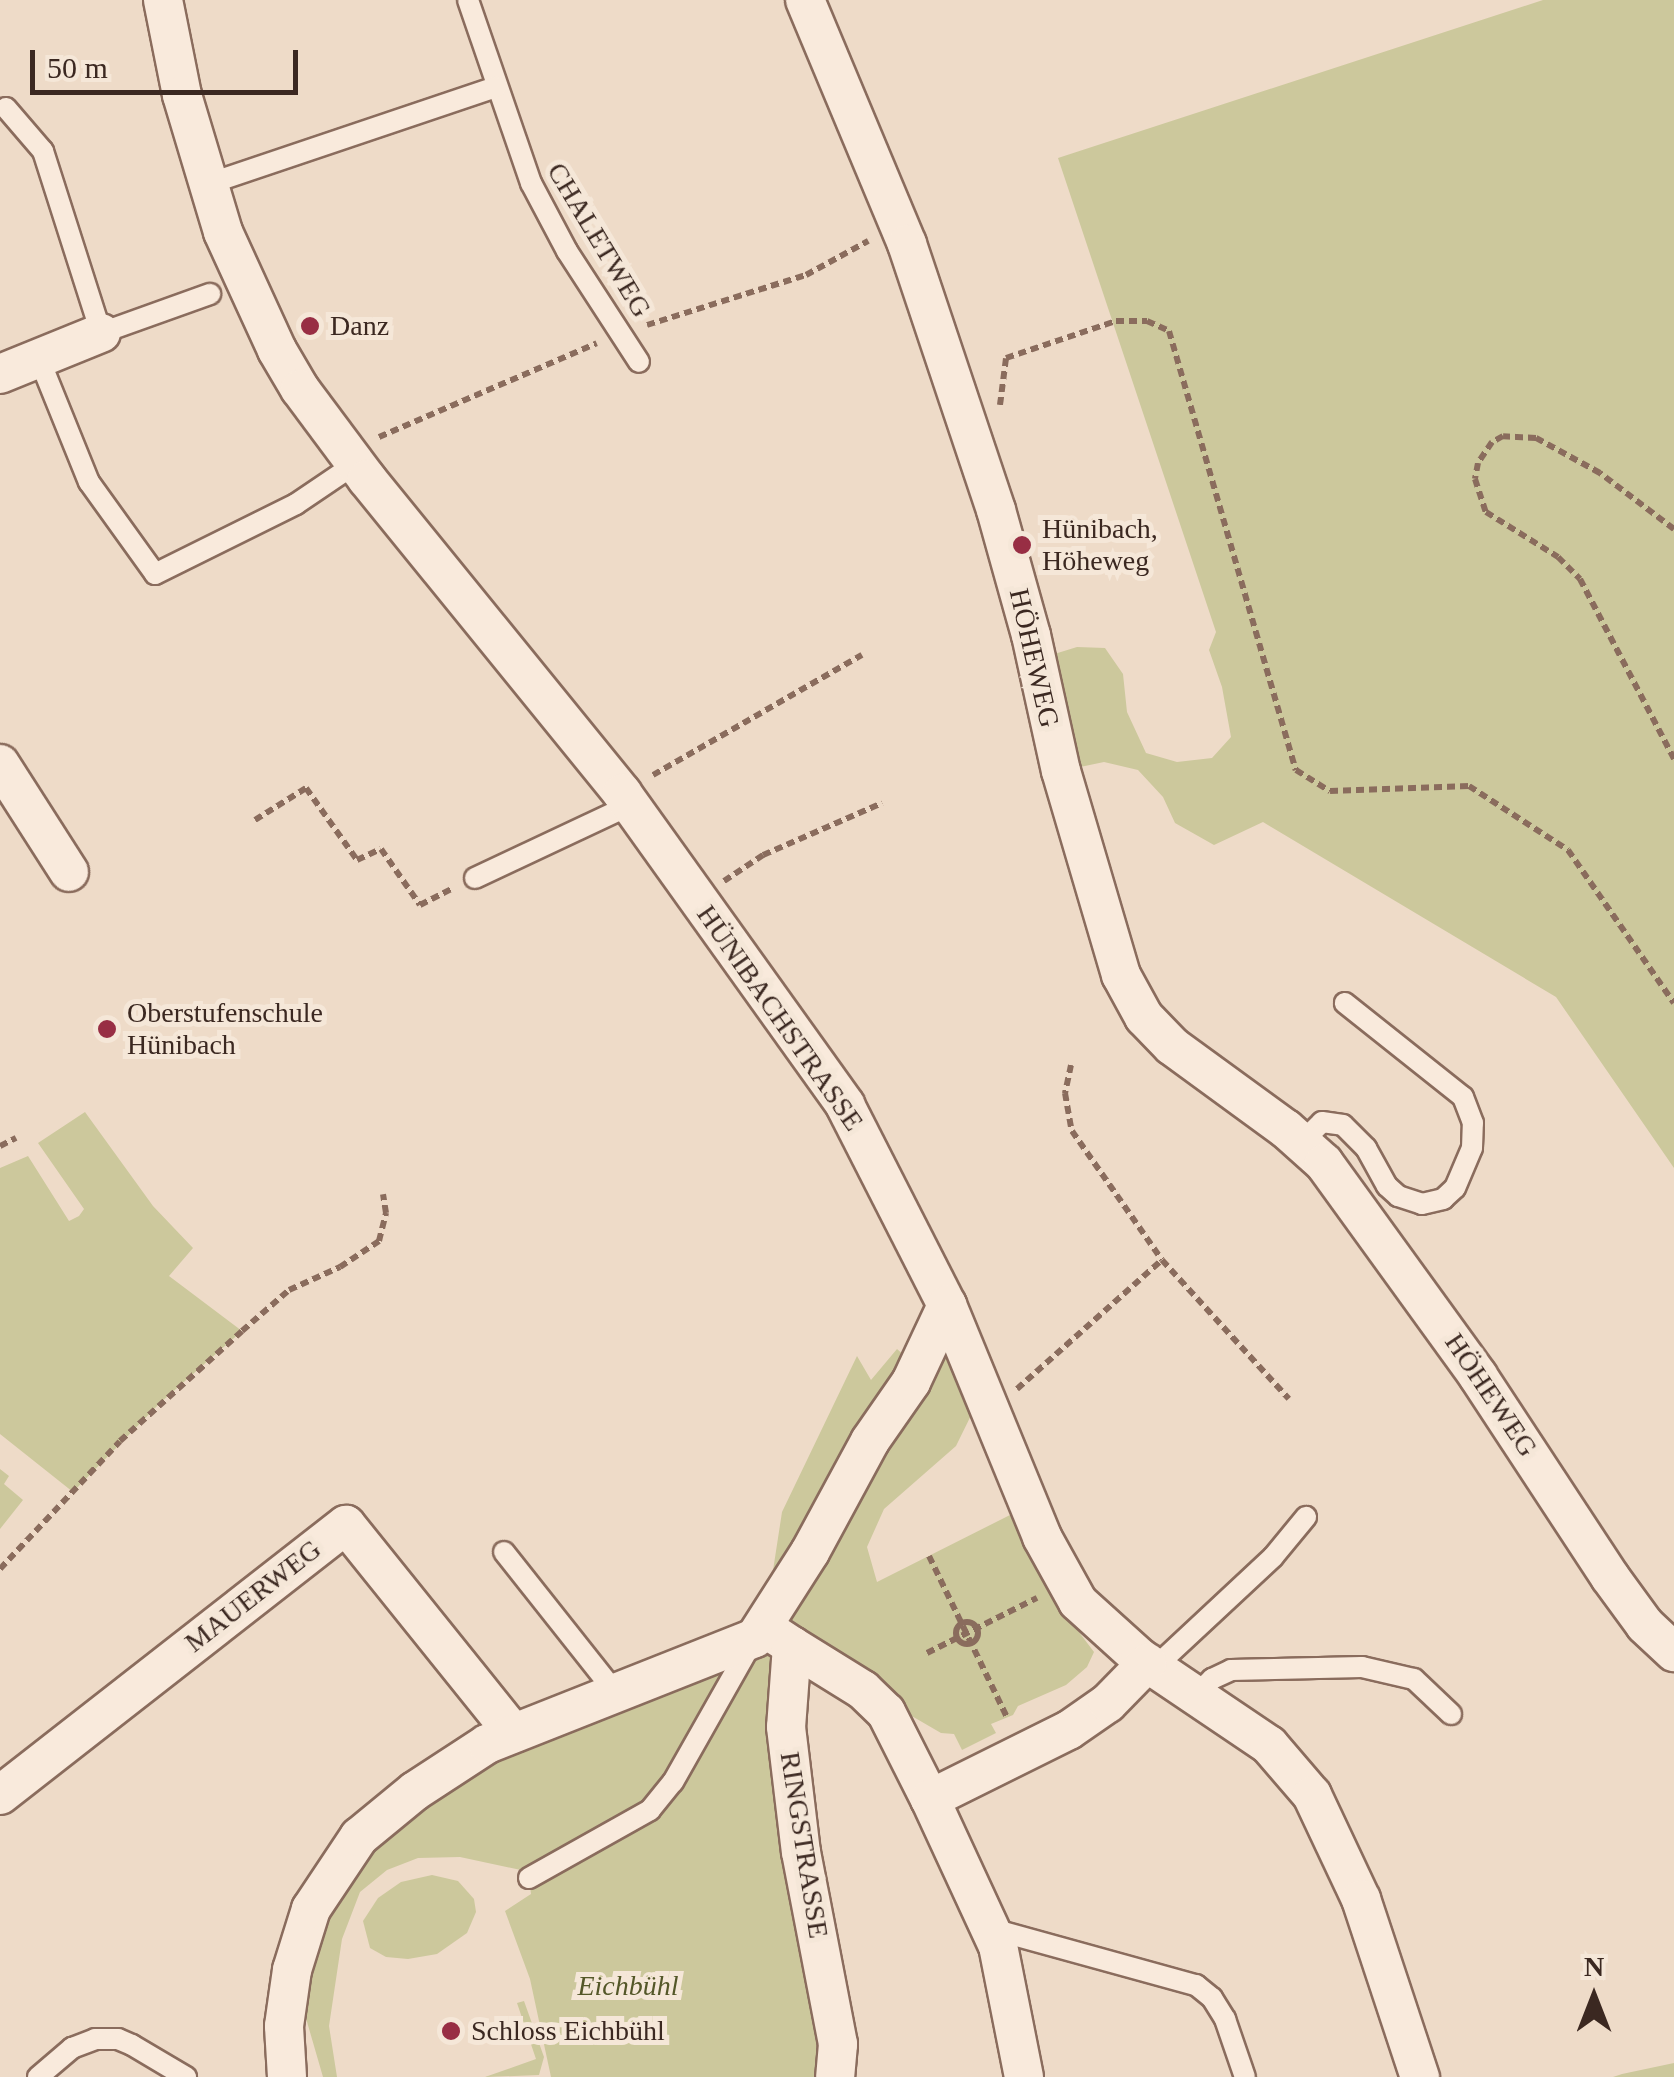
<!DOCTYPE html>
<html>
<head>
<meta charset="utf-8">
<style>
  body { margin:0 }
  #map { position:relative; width:1674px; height:2077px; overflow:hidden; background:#eedbc8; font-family:"Times New Roman",serif }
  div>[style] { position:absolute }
  .green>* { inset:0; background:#ccc89c }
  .path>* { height:6px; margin-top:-3px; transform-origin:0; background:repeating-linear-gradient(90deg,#8a6c5d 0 8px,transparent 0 13px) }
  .path>.ring { margin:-3px; padding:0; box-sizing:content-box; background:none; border:6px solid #8a6c5d; border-radius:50% }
  .roads { filter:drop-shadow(2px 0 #8a6c5d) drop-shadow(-2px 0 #8a6c5d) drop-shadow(0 2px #8a6c5d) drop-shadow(0 -2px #8a6c5d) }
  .service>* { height:20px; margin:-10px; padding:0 10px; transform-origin:10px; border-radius:10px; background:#f9eadc }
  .minor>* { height:38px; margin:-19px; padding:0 19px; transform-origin:19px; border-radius:19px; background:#f9eadc }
  .dots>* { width:28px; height:28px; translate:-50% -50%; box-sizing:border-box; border:5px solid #f5e7d8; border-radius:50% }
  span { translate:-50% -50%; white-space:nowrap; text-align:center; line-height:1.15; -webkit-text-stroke:10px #f5e7d8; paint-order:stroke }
  .street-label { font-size:28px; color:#3b2821 }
  .poi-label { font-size:28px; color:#3b2821 }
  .left { translate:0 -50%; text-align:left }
  .park-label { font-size:28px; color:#545728; font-style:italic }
  .north { position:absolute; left:1544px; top:1947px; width:100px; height:100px; -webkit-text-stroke:8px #f5e7d8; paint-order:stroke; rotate:0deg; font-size:28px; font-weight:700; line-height:40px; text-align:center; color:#3b2821 }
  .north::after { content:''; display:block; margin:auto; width:35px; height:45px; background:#3b2821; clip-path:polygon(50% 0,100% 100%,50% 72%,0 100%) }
  .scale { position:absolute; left:30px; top:50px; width:268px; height:45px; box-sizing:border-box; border:5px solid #3b2821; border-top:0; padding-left:12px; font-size:30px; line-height:35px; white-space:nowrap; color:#3b2821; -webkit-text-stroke:8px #f5e7d8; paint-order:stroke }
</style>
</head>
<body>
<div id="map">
  <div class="green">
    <i style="clip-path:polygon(1543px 0,1674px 0,1674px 1168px,1556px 997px,1263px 822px,1214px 845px,1175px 823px,1163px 797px,1138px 770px,1104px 762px,1061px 771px,1035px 660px,1077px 647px,1105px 648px,1123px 674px,1127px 712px,1146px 753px,1177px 762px,1212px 758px,1231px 737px,1222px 687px,1209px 650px,1216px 632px,1058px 158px)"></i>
    <i style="clip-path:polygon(85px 1112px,153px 1206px,193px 1248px,169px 1276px,242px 1331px,160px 1403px,73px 1492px,0 1434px,0 1168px,28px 1156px,69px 1221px,79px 1216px,84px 1209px,38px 1143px)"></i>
    <i style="clip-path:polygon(947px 1305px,984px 1389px,956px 1446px,884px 1509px,867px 1547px,877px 1582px,1014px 1513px,1051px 1595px,1094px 1652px,1087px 1667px,1066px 1685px,1018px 1706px,1013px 1715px,991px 1724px,996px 1733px,962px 1750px,954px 1734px,941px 1733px,793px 1647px,835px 2077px,551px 2077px,530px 1979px,505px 1911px,531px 1894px,529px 1878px,521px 1870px,460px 1857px,418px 1858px,387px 1870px,360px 1892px,342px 1939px,329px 2026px,337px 2077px,323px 2077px,292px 1970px,388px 1811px,755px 1638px,781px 1599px,772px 1577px,782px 1512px,857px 1356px,871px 1380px,897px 1349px,917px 1367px)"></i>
    <i style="clip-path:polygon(0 1469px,9px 1476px,4px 1484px,23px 1500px,0 1529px)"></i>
    <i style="clip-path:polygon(432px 1875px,458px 1881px,474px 1899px,476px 1912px,467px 1933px,437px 1954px,408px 1959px,386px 1957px,370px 1948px,363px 1921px,378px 1898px,401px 1882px)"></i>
    <i style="clip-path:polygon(524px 2001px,544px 2057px,539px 2075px,485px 2077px,536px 2059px,517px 2003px)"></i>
    <i style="clip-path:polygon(1674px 2063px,1674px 2077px,1613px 2077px,1622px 2074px)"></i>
  </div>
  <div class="path">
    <i style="left:647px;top:325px;width:167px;rotate:-17.5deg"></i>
    <i style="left:806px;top:275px;width:71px;rotate:-28.7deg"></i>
    <i style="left:1000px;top:405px;width:47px;rotate:-82.7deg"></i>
    <i style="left:1006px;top:358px;width:116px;rotate:-18.6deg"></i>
    <i style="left:1116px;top:321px;width:31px"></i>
    <i style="left:1147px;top:321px;width:24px;rotate:24deg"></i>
    <i style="left:1169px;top:331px;width:457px;rotate:73.9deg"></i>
    <i style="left:1296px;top:770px;width:40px;rotate:32deg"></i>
    <i style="left:1330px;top:791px;width:139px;rotate:-2.1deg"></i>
    <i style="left:1469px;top:786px;width:118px;rotate:32.9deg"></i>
    <i style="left:1568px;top:850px;width:186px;rotate:55.3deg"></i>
    <i style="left:379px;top:437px;width:237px;rotate:-23.3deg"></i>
    <i style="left:1674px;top:529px;width:93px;rotate:-142.9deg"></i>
    <i style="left:1600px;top:473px;width:73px;rotate:-151.3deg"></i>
    <i style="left:1536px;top:438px;width:33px;rotate:-177deg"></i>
    <i style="left:1503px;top:436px;width:13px;rotate:151deg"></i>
    <i style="left:1492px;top:442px;width:25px;rotate:124deg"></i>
    <i style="left:1478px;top:463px;width:16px;rotate:101deg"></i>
    <i style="left:1475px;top:479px;width:35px;rotate:72deg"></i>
    <i style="left:1486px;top:512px;width:85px;rotate:32deg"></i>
    <i style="left:1558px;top:557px;width:31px;rotate:45deg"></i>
    <i style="left:1580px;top:579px;width:203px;rotate:62.4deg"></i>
    <i style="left:653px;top:775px;width:241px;rotate:-29.9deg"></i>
    <i style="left:255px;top:820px;width:60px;rotate:-32.1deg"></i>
    <i style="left:306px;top:788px;width:88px;rotate:54.7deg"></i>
    <i style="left:357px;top:860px;width:26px;rotate:-25deg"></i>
    <i style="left:381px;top:849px;width:68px;rotate:55.1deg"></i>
    <i style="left:420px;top:905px;width:36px;rotate:-27deg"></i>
    <i style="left:724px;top:881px;width:47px;rotate:-33.7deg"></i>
    <i style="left:763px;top:855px;width:130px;rotate:-23.6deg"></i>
    <i style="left:1071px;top:1065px;width:29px;rotate:102deg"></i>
    <i style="left:1065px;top:1093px;width:39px;rotate:80deg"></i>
    <i style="left:1072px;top:1131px;width:157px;rotate:55.1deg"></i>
    <i style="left:1162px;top:1260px;width:188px;rotate:47.6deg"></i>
    <i style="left:0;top:1146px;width:18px;rotate:-27deg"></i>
    <i style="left:1017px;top:1389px;width:194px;rotate:-41.7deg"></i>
    <i style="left:929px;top:1556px;width:179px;rotate:64.2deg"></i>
    <i style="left:0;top:1569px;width:175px;rotate:-46.8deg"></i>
    <i style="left:120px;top:1441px;width:164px;rotate:-42deg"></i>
    <i style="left:242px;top:1331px;width:62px;rotate:-41.1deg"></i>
    <i style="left:289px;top:1290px;width:56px;rotate:-24.3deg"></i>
    <i style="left:340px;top:1267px;width:47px;rotate:-33.7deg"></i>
    <i style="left:379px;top:1241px;width:29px;rotate:-76deg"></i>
    <i style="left:386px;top:1213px;width:19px;rotate:-99deg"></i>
    <i class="ring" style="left:956px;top:1622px;width:16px;height:16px"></i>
    <i style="left:927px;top:1653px;width:123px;rotate:-26.6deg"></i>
  </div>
  <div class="roads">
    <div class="service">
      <i style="left:468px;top:0;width:194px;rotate:71deg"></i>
      <i style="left:531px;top:183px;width:77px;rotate:62.1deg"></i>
      <i style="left:567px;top:251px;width:132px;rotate:57deg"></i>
      <i style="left:6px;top:108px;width:57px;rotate:49.3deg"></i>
      <i style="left:43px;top:151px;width:191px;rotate:72.3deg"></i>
      <i style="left:101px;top:333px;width:116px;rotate:-19.7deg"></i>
      <i style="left:208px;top:184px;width:304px;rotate:-18.6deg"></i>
      <i style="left:38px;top:356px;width:136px;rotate:68deg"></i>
      <i style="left:89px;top:482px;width:113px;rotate:54.3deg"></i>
      <i style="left:155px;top:574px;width:157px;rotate:-26.4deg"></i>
      <i style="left:296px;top:504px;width:71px;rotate:-34.1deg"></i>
      <i style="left:475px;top:878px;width:171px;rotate:-25.2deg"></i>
      <i style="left:1302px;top:1142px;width:28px;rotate:-45deg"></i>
      <i style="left:1322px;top:1122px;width:21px;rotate:8deg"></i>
      <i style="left:1343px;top:1125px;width:33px;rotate:45deg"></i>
      <i style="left:1366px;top:1148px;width:43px;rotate:61.1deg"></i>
      <i style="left:1387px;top:1186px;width:15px;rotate:42deg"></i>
      <i style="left:1398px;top:1196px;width:25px;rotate:18deg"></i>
      <i style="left:1422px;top:1204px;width:22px;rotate:-13deg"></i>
      <i style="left:1443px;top:1199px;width:16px;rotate:-43deg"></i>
      <i style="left:1455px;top:1188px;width:43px;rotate:-67deg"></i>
      <i style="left:1472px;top:1148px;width:25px;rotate:-88deg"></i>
      <i style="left:1473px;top:1123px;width:28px;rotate:-111deg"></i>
      <i style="left:1463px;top:1097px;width:151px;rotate:-141.5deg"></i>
      <i style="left:504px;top:1552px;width:179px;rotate:51.6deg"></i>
      <i style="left:1154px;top:1668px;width:163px;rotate:-43deg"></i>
      <i style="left:1273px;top:1557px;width:52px;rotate:-50.5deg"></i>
      <i style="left:1196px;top:1695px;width:23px;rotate:-45deg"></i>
      <i style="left:1212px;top:1679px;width:21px;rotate:-25deg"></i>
      <i style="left:1231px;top:1670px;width:131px;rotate:-1.3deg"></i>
      <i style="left:1362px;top:1667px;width:53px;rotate:13deg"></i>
      <i style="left:1414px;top:1679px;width:51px;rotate:43.4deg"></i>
      <i style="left:529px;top:1878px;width:139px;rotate:-29.3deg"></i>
      <i style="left:650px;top:1810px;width:36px;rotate:-51deg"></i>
      <i style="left:673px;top:1782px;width:159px;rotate:-60.5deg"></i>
      <i style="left:992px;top:1929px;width:212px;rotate:15.4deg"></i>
      <i style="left:1196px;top:1985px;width:21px;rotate:39deg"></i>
      <i style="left:1212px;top:1998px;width:25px;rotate:58deg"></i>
      <i style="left:1225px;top:2019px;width:61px;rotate:71deg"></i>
      <i style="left:38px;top:2077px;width:45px;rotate:-40.5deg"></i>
      <i style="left:72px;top:2048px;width:25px;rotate:-21deg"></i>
      <i style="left:95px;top:2039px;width:23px"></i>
      <i style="left:118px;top:2039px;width:15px;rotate:23deg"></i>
      <i style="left:132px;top:2045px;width:63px;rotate:30.7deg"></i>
    </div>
    <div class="minor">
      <i style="left:163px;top:0;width:97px;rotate:78.7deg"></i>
      <i style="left:182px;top:95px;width:143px;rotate:73.3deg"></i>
      <i style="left:223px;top:232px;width:130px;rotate:65.4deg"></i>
      <i style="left:277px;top:350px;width:45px;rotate:59.5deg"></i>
      <i style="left:300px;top:389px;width:112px;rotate:53.3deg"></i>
      <i style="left:367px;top:479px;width:405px;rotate:50.9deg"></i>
      <i style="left:622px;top:793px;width:384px;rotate:54.4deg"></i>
      <i style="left:845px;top:1105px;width:225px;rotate:63deg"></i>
      <i style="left:947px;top:1305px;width:251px;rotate:67.7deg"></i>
      <i style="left:1042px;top:1537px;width:74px;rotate:61deg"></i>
      <i style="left:1078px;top:1602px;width:84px;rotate:42.1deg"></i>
      <i style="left:1140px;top:1658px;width:156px;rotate:34deg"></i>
      <i style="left:1269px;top:1745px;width:66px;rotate:49.3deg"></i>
      <i style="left:1312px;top:1795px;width:115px;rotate:64.8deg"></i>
      <i style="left:1361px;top:1899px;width:188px;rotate:71.7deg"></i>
      <i style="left:805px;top:0;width:264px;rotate:67.3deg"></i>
      <i style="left:907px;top:244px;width:280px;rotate:71.5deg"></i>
      <i style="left:996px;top:510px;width:130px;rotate:74.4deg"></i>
      <i style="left:1031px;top:635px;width:139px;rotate:77.6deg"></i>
      <i style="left:1061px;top:771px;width:213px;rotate:73.6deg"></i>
      <i style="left:1121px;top:975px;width:48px;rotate:61.3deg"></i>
      <i style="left:1144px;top:1017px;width:40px;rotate:46deg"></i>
      <i style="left:1172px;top:1046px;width:141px;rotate:36.1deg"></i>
      <i style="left:1286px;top:1129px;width:51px;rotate:41.8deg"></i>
      <i style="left:1324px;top:1163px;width:263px;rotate:54.1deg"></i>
      <i style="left:1478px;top:1376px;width:240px;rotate:56.7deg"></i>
      <i style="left:1610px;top:1577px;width:59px;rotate:53.9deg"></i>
      <i style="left:1645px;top:1625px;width:40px;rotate:43deg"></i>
      <i style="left:0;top:374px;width:109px;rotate:-22.1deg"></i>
      <i style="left:0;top:764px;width:128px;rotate:57.4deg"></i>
      <i style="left:763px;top:1627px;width:35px;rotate:33deg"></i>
      <i style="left:792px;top:1646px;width:81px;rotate:94.2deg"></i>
      <i style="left:786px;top:1727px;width:126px;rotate:83.2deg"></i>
      <i style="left:801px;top:1852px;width:196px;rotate:79.1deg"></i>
      <i style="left:838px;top:2044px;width:33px;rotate:95deg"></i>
      <i style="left:792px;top:1646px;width:84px;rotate:31.8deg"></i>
      <i style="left:863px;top:1690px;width:32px;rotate:44deg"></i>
      <i style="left:886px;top:1712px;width:97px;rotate:63.2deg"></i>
      <i style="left:0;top:1795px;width:439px;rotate:-38deg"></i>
      <i style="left:346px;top:1525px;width:267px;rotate:51.2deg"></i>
      <i style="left:287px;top:2077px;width:51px;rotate:-93.4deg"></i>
      <i style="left:284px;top:2026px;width:57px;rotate:-81.9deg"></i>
      <i style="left:292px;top:1970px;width:64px;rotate:-72.7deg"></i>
      <i style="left:311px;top:1909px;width:87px;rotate:-56.3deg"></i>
      <i style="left:359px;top:1837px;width:72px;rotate:-39.4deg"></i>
      <i style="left:415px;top:1791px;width:86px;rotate:-33.1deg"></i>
      <i style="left:487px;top:1744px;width:288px;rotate:-21.6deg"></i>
      <i style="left:755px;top:1638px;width:102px;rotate:-57.4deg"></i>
      <i style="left:810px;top:1552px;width:126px;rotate:-61.6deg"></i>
      <i style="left:870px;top:1441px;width:72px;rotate:-55.2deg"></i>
      <i style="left:911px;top:1382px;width:85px;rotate:-64.9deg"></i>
      <i style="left:1024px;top:2077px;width:134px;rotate:-101.2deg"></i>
      <i style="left:998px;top:1946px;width:162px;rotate:-114.8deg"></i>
      <i style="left:930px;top:1799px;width:155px;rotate:-26.4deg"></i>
      <i style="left:1069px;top:1730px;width:47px;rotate:-34.7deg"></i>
      <i style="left:1108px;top:1703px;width:56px;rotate:-45.7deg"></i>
    </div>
  </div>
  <div class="dots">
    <i style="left:310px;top:326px;background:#982e44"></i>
    <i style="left:1022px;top:545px;background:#982e44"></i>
    <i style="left:107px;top:1029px;background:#982e44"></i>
    <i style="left:451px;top:2031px;background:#982e44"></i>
  </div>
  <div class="street-label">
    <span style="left:599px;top:240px;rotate:59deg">CHALETWEG</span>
    <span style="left:1034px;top:658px;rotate:77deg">HÖHEWEG</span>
    <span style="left:780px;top:1018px;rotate:55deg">HÜNIBACHSTRASSE</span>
    <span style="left:1491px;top:1395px;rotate:56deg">HÖHEWEG</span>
    <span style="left:253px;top:1596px;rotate:-38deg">MAUERWEG</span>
    <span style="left:804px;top:1845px;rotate:81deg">RINGSTRASSE</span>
  </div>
  <div class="poi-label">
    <span class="left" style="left:330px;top:326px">Danz</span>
    <span class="left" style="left:1042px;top:545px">Hünibach,<br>Höheweg</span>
    <span class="left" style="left:127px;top:1029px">Oberstufenschule<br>Hünibach</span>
    <span class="left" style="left:471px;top:2031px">Schloss Eichbühl</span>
  </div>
  <div class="park-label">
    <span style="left:628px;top:1986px">Eichbühl</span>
  </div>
  <div class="north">N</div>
  <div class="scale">50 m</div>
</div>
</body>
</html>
